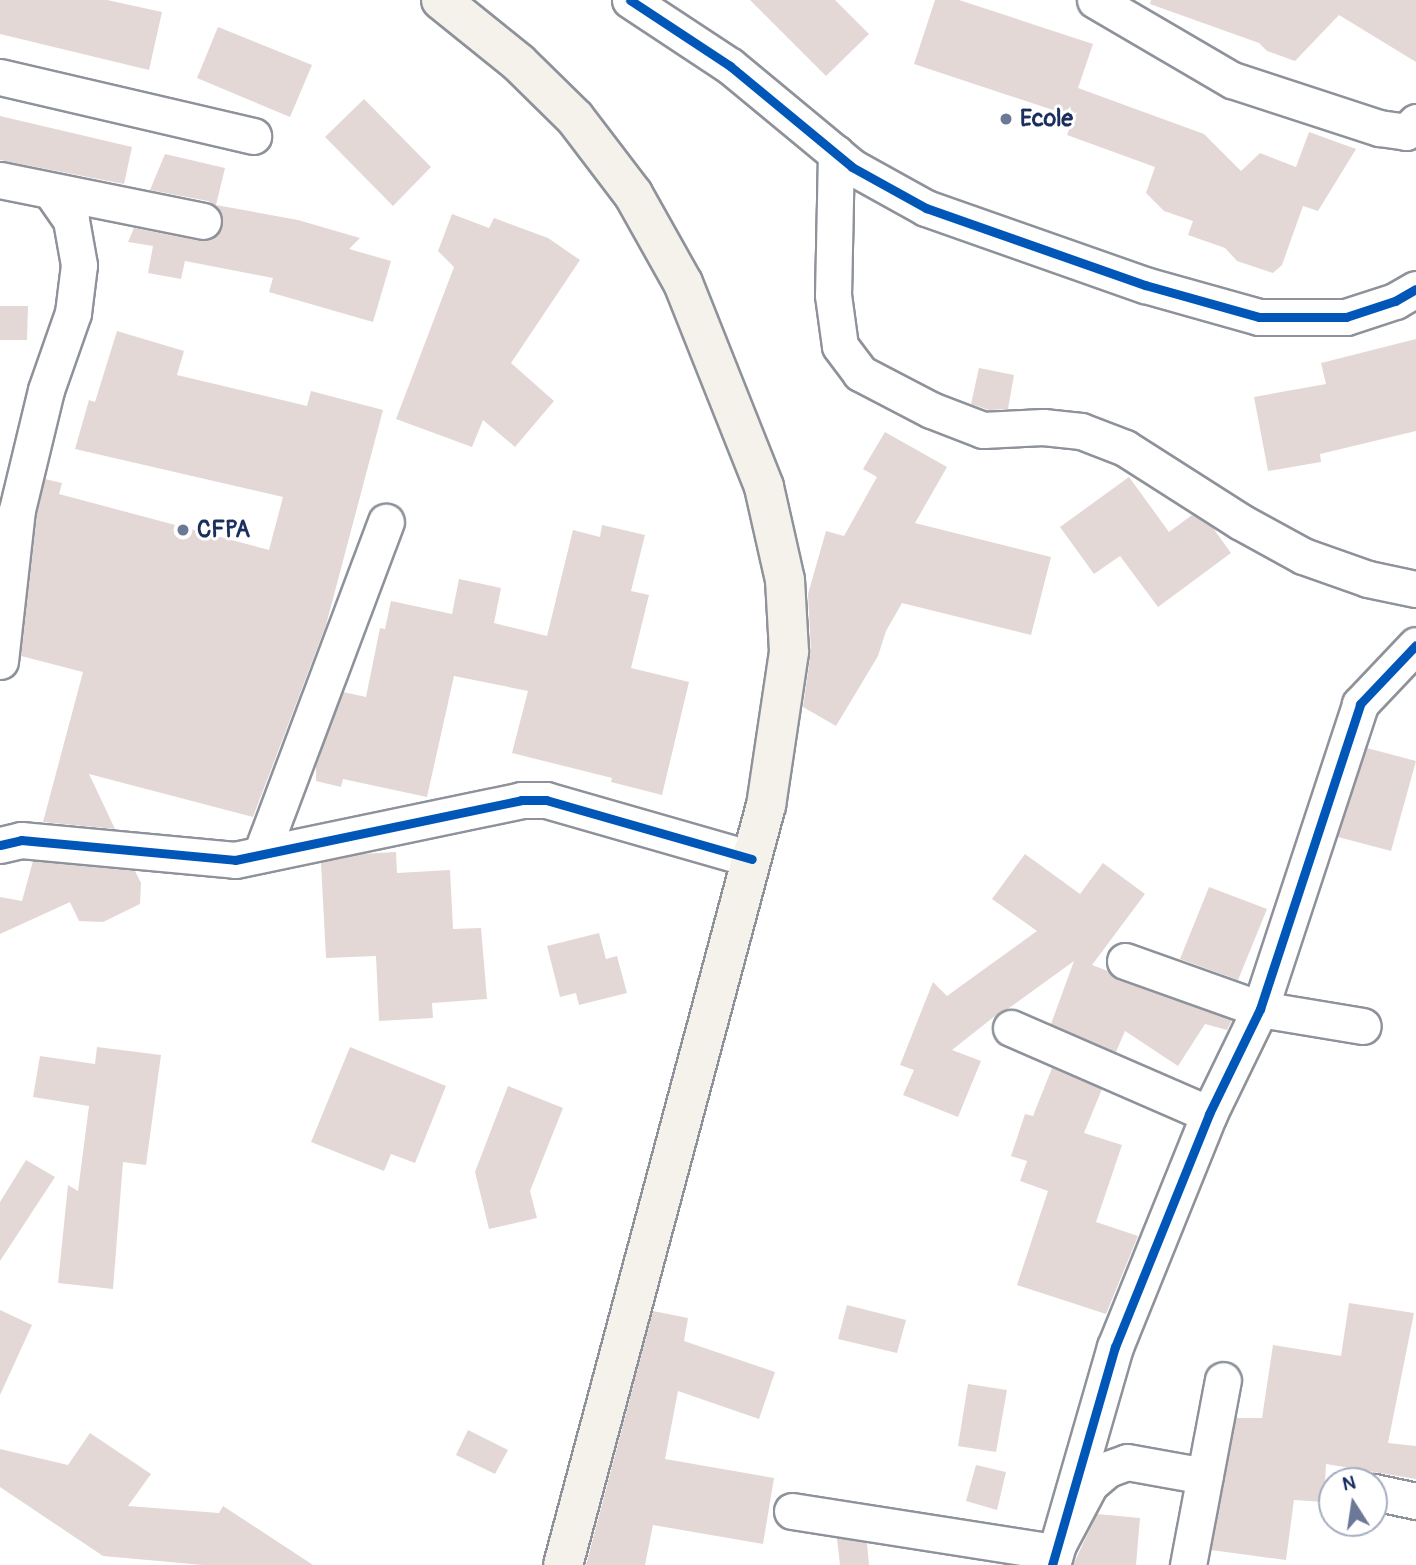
<!DOCTYPE html>
<html>
<head>
<meta charset="utf-8">
<style>
  body { margin:0 }
  #map { position:relative; width:1416px; height:1565px; overflow:hidden; background:#fff; font-family:Pangolin,sans-serif }
  div>[style] { position:absolute }
  .building>* { inset:0; background:#e3d8d6 }
  .roads { filter:drop-shadow(2px 0 #8e929a) drop-shadow(-2px 0 #8e929a) drop-shadow(0 2px #8e929a) drop-shadow(0 -2px #8e929a) }
  .minor>* { height:35px; margin:-17.5px; padding:0 17.5px; transform-origin:17.5px; border-radius:17.5px; background:#fff }
  .major>* { height:38px; margin:-19px; padding:0 19px; transform-origin:19px; border-radius:19px; background:#f5f1eb }
  .cycleway>* { height:9px; margin:-4.5px; padding:0 4.5px; transform-origin:4.5px; border-radius:4.5px; background:#0057b8 }
  .dots>* { width:19px; height:19px; translate:-50% -50%; box-sizing:border-box; border:4px solid #fff; border-radius:50% }
  span { translate:-50% -50%; white-space:nowrap; text-align:center; line-height:1.15; -webkit-text-stroke:6px #fff; paint-order:stroke }
  .poi-label { font-size:23px; color:#1b2f5e; font-weight:700 }
  .left { translate:0 -50%; text-align:left }
  .north { position:absolute; left:1318px; top:1467px; width:70px; height:70px; box-sizing:border-box; background:#fff; border:2px solid #a4acbf; border-radius:50%; rotate:348deg; font-size:19px; font-weight:700; line-height:28px; text-align:center; color:#1b2f5e }
  .north::after { content:''; display:block; margin:auto; width:24px; height:32px; background:#6b7896; clip-path:polygon(50% 0,100% 100%,50% 72%,0 100%) }
</style>
</head>
<body>
<div id="map">
  <div class="building">
    <i style="clip-path:polygon(0 0,107px 0,162px 12px,149px 70px,0 34px)"></i>
    <i style="clip-path:polygon(750px 0,835px 0,869px 34px,826px 76px)"></i>
    <i style="clip-path:polygon(935px 0,959px 0,1093px 44px,1078px 88px,1204px 134px,1241px 171px,1260px 153px,1296px 167px,1309px 132px,1356px 149px,1318px 211px,1303px 206px,1282px 265px,1273px 273px,1237px 261px,1225px 248px,1188px 235px,1193px 221px,1164px 211px,1146px 193px,1155px 167px,1067px 135px,1074px 117px,914px 64px)"></i>
    <i style="clip-path:polygon(1151px 0,1416px 0,1416px 62px,1339px 15px,1295px 61px,1267px 51px,1259px 43px,1150px 4px)"></i>
    <i style="clip-path:polygon(218px 27px,312px 65px,290px 117px,197px 78px)"></i>
    <i style="clip-path:polygon(364px 99px,431px 167px,393px 206px,325px 137px)"></i>
    <i style="clip-path:polygon(0 116px,132px 147px,124px 184px,0 160px)"></i>
    <i style="clip-path:polygon(165px 154px,225px 168px,216px 205px,298px 220px,360px 238px,349px 249px,391px 261px,373px 322px,269px 292px,273px 278px,185px 261px,181px 279px,148px 273px,153px 246px,128px 242px,134px 228px,200px 241px,218px 235px,223px 224px,217px 206px,208px 201px,150px 190px)"></i>
    <i style="clip-path:polygon(452px 214px,489px 228px,494px 218px,548px 238px,580px 260px,511px 363px,554px 401px,515px 447px,483px 420px,472px 447px,396px 419px,454px 267px,438px 251px)"></i>
    <i style="clip-path:polygon(0 306px,28px 306px,27px 340px,0 340px)"></i>
    <i style="clip-path:polygon(117px 331px,184px 351px,177px 375px,307px 406px,311px 391px,383px 410px,326px 625px,253px 817px,89px 774px,115px 829px,43px 822px,83px 672px,21px 656px,37px 514px,45px 479px,62px 483px,59px 494px,269px 550px,283px 497px,75px 449px,89px 400px,95px 402px)"></i>
    <i style="clip-path:polygon(1416px 339px,1416px 431px,1320px 454px,1321px 462px,1268px 471px,1254px 397px,1326px 384px,1321px 363px)"></i>
    <i style="clip-path:polygon(979px 368px,1014px 375px,1008px 409px,989px 410px,971px 404px)"></i>
    <i style="clip-path:polygon(885px 432px,947px 467px,915px 523px,1051px 557px,1031px 635px,902px 603px,886px 631px,878px 656px,836px 726px,803px 707px,811px 651px,808px 594px,826px 531px,844px 536px,877px 477px,863px 469px)"></i>
    <i style="clip-path:polygon(1129px 477px,1169px 532px,1192px 515px,1213px 528px,1231px 553px,1158px 607px,1120px 556px,1094px 574px,1060px 527px)"></i>
    <i style="clip-path:polygon(602px 525px,645px 535px,631px 591px,649px 595px,631px 668px,689px 682px,662px 795px,611px 782px,612px 778px,512px 753px,528px 691px,454px 676px,427px 797px,343px 779px,341px 787px,316px 781px,316px 766px,343px 692px,366px 697px,380px 628px,385px 629px,391px 601px,452px 614px,459px 579px,501px 588px,494px 623px,547px 636px,573px 530px,600px 537px)"></i>
    <i style="clip-path:polygon(1367px 748px,1416px 761px,1391px 851px,1338px 837px)"></i>
    <i style="clip-path:polygon(396px 852px,397px 873px,450px 870px,453px 929px,481px 928px,487px 999px,432px 1003px,433px 1018px,379px 1021px,376px 956px,326px 958px,321px 863px,361px 854px)"></i>
    <i style="clip-path:polygon(1025px 854px,1080px 894px,1103px 863px,1145px 894px,1092px 965px,1108px 971px,1118px 980px,1232px 1020px,1227px 1030px,1205px 1024px,1178px 1066px,1125px 1031px,1116px 1052px,1051px 1024px,1074px 961px,1009px 1008px,1000px 1012px,952px 1050px,981px 1061px,958px 1117px,903px 1095px,914px 1070px,900px 1065px,933px 982px,947px 996px,1037px 931px,992px 899px)"></i>
    <i style="clip-path:polygon(33px 861px,135px 871px,141px 883px,140px 904px,103px 922px,79px 921px,70px 902px,0 934px,0 897px,22px 901px)"></i>
    <i style="clip-path:polygon(1209px 887px,1267px 909px,1238px 980px,1180px 959px)"></i>
    <i style="clip-path:polygon(599px 933px,606px 959px,617px 956px,627px 993px,579px 1005px,576px 993px,560px 997px,547px 946px)"></i>
    <i style="clip-path:polygon(97px 1047px,161px 1055px,146px 1165px,123px 1162px,113px 1289px,58px 1283px,68px 1185px,78px 1191px,89px 1106px,33px 1097px,40px 1056px,95px 1064px)"></i>
    <i style="clip-path:polygon(350px 1047px,446px 1086px,415px 1163px,391px 1154px,384px 1171px,311px 1142px)"></i>
    <i style="clip-path:polygon(1052px 1068px,1102px 1089px,1084px 1133px,1122px 1145px,1096px 1222px,1138px 1236px,1106px 1314px,1017px 1285px,1048px 1191px,1020px 1181px,1027px 1161px,1011px 1156px,1025px 1114px,1033px 1116px)"></i>
    <i style="clip-path:polygon(508px 1086px,563px 1108px,530px 1191px,537px 1218px,489px 1229px,475px 1172px)"></i>
    <i style="clip-path:polygon(26px 1160px,55px 1177px,0 1261px,0 1202px)"></i>
    <i style="clip-path:polygon(1349px 1303px,1414px 1313px,1388px 1443px,1416px 1446px,1416px 1479px,1326px 1464px,1324px 1502px,1294px 1500px,1286px 1560px,1211px 1550px,1236px 1418px,1262px 1418px,1273px 1345px,1341px 1356px)"></i>
    <i style="clip-path:polygon(847px 1305px,906px 1320px,897px 1353px,838px 1339px)"></i>
    <i style="clip-path:polygon(0 1310px,32px 1325px,0 1395px)"></i>
    <i style="clip-path:polygon(653px 1311px,688px 1318px,684px 1341px,775px 1372px,759px 1419px,678px 1391px,665px 1459px,774px 1478px,763px 1544px,653px 1525px,645px 1565px,586px 1565px)"></i>
    <i style="clip-path:polygon(968px 1384px,1007px 1390px,996px 1452px,958px 1446px)"></i>
    <i style="clip-path:polygon(468px 1430px,508px 1450px,495px 1474px,456px 1455px)"></i>
    <i style="clip-path:polygon(90px 1433px,151px 1474px,128px 1506px,219px 1513px,223px 1506px,313px 1565px,203px 1565px,103px 1556px,0 1487px,0 1449px,68px 1465px)"></i>
    <i style="clip-path:polygon(976px 1465px,1006px 1472px,997px 1510px,966px 1501px)"></i>
    <i style="clip-path:polygon(1097px 1514px,1140px 1518px,1136px 1565px,1073px 1565px)"></i>
    <i style="clip-path:polygon(837px 1538px,867px 1543px,869px 1565px,840px 1565px)"></i>
  </div>
  <div class="roads">
    <div class="minor">
      <i style="left:630px;top:0;width:120px;rotate:33.4deg"></i>
      <i style="left:730px;top:66px;width:158px;rotate:39.6deg"></i>
      <i style="left:852px;top:167px;width:85px;rotate:29deg"></i>
      <i style="left:926px;top:208px;width:232px;rotate:19.4deg"></i>
      <i style="left:1145px;top:285px;width:118px;rotate:15.7deg"></i>
      <i style="left:1259px;top:317px;width:87px"></i>
      <i style="left:1346px;top:317px;width:52px;rotate:-18.1deg"></i>
      <i style="left:1395px;top:301px;width:24px;rotate:-30deg"></i>
      <i style="left:1095px;top:0;width:159px;rotate:30.3deg"></i>
      <i style="left:1232px;top:80px;width:155px;rotate:18.1deg"></i>
      <i style="left:1379px;top:128px;width:27px;rotate:8deg"></i>
      <i style="left:1406px;top:132px;width:14px;rotate:-45deg"></i>
      <i style="left:0;top:77px;width:260px;rotate:13.1deg"></i>
      <i style="left:836px;top:153px;width:142px;rotate:91.2deg"></i>
      <i style="left:833px;top:295px;width:51px;rotate:82.2deg"></i>
      <i style="left:840px;top:346px;width:34px;rotate:53deg"></i>
      <i style="left:860px;top:373px;width:80px;rotate:27.5deg"></i>
      <i style="left:931px;top:410px;width:56px;rotate:21deg"></i>
      <i style="left:983px;top:430px;width:60px;rotate:-2.9deg"></i>
      <i style="left:1043px;top:427px;width:38px;rotate:6deg"></i>
      <i style="left:1081px;top:431px;width:47px;rotate:21.1deg"></i>
      <i style="left:1125px;top:448px;width:138px;rotate:32.5deg"></i>
      <i style="left:1241px;top:522px;width:71px;rotate:28.7deg"></i>
      <i style="left:1303px;top:556px;width:69px;rotate:19.5deg"></i>
      <i style="left:1368px;top:579px;width:49px;rotate:11.8deg"></i>
      <i style="left:0;top:180px;width:207px;rotate:11.4deg"></i>
      <i style="left:0;top:661px;width:152px;rotate:-83.6deg"></i>
      <i style="left:17px;top:510px;width:123px;rotate:-76.4deg"></i>
      <i style="left:46px;top:390px;width:82px;rotate:-70.7deg"></i>
      <i style="left:73px;top:313px;width:48px;rotate:-82.9deg"></i>
      <i style="left:79px;top:265px;width:46px;rotate:-100.1deg"></i>
      <i style="left:71px;top:220px;width:35px;rotate:-125deg"></i>
      <i style="left:0;top:845px;width:22px;rotate:-13deg"></i>
      <i style="left:21px;top:840px;width:215px;rotate:5.3deg"></i>
      <i style="left:235px;top:860px;width:292px;rotate:-11.8deg"></i>
      <i style="left:521px;top:800px;width:25px"></i>
      <i style="left:546px;top:800px;width:214px;rotate:16deg"></i>
      <i style="left:261px;top:854px;width:355px;rotate:-69.4deg"></i>
      <i style="left:1125px;top:961px;width:143px;rotate:19.6deg"></i>
      <i style="left:1260px;top:1009px;width:104px;rotate:9.4deg"></i>
      <i style="left:1011px;top:1028px;width:216px;rotate:23.5deg"></i>
      <i style="left:1374px;top:1492px;width:43px;rotate:12.1deg"></i>
      <i style="left:792px;top:1511px;width:265px;rotate:8.9deg"></i>
      <i style="left:1054px;top:1552px;width:77px;rotate:-62.1deg"></i>
      <i style="left:1090px;top:1484px;width:23px;rotate:-40deg"></i>
      <i style="left:1108px;top:1469px;width:20px;rotate:-20deg"></i>
      <i style="left:1127px;top:1462px;width:79px;rotate:10.2deg"></i>
      <i style="left:1052px;top:1565px;width:227px;rotate:-73.9deg"></i>
      <i style="left:1115px;top:1347px;width:251px;rotate:-68deg"></i>
      <i style="left:1209px;top:1114px;width:117px;rotate:-64.1deg"></i>
      <i style="left:1260px;top:1009px;width:321px;rotate:-71.8deg"></i>
      <i style="left:1360px;top:704px;width:81px;rotate:-46.5deg"></i>
      <i style="left:1188px;top:1565px;width:188px;rotate:-79.3deg"></i>
    </div>
    <div class="major">
      <i style="left:441px;top:0;width:100px;rotate:38.9deg"></i>
      <i style="left:519px;top:63px;width:78px;rotate:44.5deg"></i>
      <i style="left:575px;top:118px;width:96px;rotate:52.7deg"></i>
      <i style="left:633px;top:194px;width:102px;rotate:60.7deg"></i>
      <i style="left:683px;top:283px;width:219px;rotate:68.3deg"></i>
      <i style="left:764px;top:487px;width:95px;rotate:77.3deg"></i>
      <i style="left:785px;top:580px;width:72px;rotate:86.8deg"></i>
      <i style="left:789px;top:652px;width:155px;rotate:98.5deg"></i>
      <i style="left:766px;top:805px;width:787px;rotate:104.95deg"></i>
    </div>
  </div>
  <div class="cycleway">
    <i style="left:630px;top:0;width:120px;rotate:33.4deg"></i>
    <i style="left:730px;top:66px;width:158px;rotate:39.6deg"></i>
    <i style="left:852px;top:167px;width:85px;rotate:29deg"></i>
    <i style="left:926px;top:208px;width:232px;rotate:19.4deg"></i>
    <i style="left:1145px;top:285px;width:118px;rotate:15.7deg"></i>
    <i style="left:1259px;top:317px;width:87px"></i>
    <i style="left:1346px;top:317px;width:52px;rotate:-18.1deg"></i>
    <i style="left:1395px;top:301px;width:24px;rotate:-30deg"></i>
    <i style="left:0;top:845px;width:22px;rotate:-13deg"></i>
    <i style="left:21px;top:840px;width:215px;rotate:5.3deg"></i>
    <i style="left:235px;top:860px;width:292px;rotate:-11.8deg"></i>
    <i style="left:521px;top:800px;width:25px"></i>
    <i style="left:546px;top:800px;width:214px;rotate:16deg"></i>
    <i style="left:1052px;top:1565px;width:227px;rotate:-73.9deg"></i>
    <i style="left:1115px;top:1347px;width:251px;rotate:-68deg"></i>
    <i style="left:1209px;top:1114px;width:117px;rotate:-64.1deg"></i>
    <i style="left:1260px;top:1009px;width:321px;rotate:-71.8deg"></i>
    <i style="left:1360px;top:704px;width:81px;rotate:-46.5deg"></i>
  </div>
  <div class="dots">
    <i style="left:1006px;top:119px;background:#6b7896"></i>
    <i style="left:183px;top:530px;background:#6b7896"></i>
  </div>
  <div class="poi-label">
    <span class="left" style="left:1020px;top:119px">Ecole</span>
    <span class="left" style="left:197px;top:530px">CFPA</span>
  </div>
  <div class="north">N</div>
</div>
</body>
</html>
